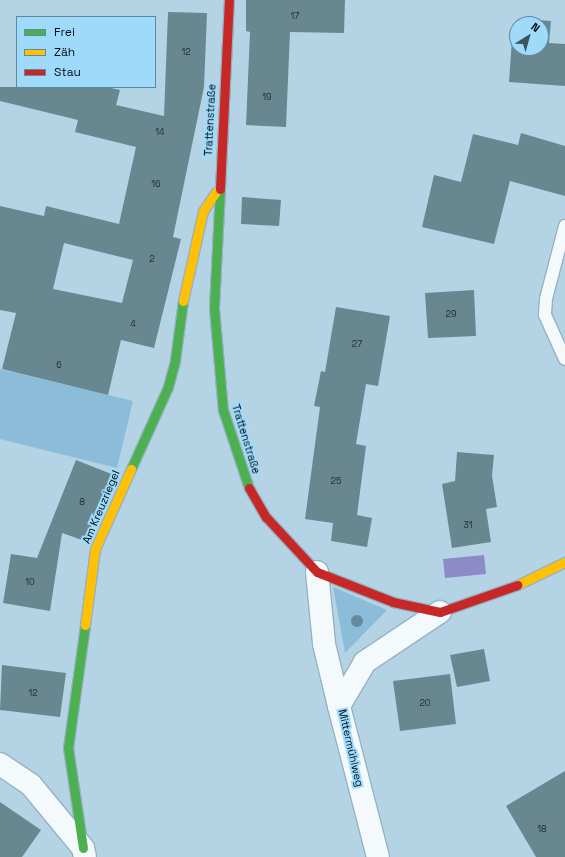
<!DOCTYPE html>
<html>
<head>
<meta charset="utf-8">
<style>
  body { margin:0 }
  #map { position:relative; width:565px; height:857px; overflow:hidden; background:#b4d4e6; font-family:"Space Grotesk",sans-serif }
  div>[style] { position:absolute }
  .green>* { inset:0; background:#8cbdd8 }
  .water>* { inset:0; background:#8e8ac8 }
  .building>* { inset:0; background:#688791 }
  .roads { filter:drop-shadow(1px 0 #95b2c1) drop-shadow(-1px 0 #95b2c1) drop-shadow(0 1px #95b2c1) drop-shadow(0 -1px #95b2c1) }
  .lane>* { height:12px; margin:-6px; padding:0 6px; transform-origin:6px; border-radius:6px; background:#f4f9fb }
  .street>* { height:22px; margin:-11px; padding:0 11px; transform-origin:11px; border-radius:11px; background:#f4f9fb }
  .fast>* { height:9px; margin:-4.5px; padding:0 4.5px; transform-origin:4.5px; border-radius:4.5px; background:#4caf50 }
  .slow>* { height:9px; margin:-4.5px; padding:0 4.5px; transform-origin:4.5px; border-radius:4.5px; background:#ffc107 }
  .jam>* { height:9px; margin:-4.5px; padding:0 4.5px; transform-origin:4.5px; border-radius:4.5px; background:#c62828 }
  .trees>* { width:12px; height:12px; margin:-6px; border-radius:50%; background:#638a9e }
  span { translate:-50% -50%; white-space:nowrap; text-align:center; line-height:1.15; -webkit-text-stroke:4px #9fdafb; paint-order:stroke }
  .number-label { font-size:9px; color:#1a2d38 }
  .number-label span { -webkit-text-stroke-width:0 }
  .street-label { font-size:11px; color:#000f1a }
  .legend { position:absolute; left:16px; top:16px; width:140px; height:72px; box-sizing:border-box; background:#9fdafb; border:1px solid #5f89a1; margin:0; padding:5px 7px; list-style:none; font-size:12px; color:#000f1a }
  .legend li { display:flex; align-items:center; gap:8px; height:20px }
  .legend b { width:20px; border:1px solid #5f89a1 }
  .north { position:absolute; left:509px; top:16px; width:40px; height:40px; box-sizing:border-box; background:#9fdafb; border:1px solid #5f89a1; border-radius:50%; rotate:37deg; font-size:11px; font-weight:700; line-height:16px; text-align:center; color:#000f1a }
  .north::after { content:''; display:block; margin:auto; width:14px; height:18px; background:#3f5461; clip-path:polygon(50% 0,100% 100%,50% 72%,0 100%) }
</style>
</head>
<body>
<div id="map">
  <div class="green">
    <i style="clip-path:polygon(0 369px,133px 401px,117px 468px,0 439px)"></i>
    <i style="clip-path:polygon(333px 587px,387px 610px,345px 653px)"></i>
  </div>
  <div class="water">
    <i style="clip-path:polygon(484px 555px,486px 574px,445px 578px,443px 559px)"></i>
  </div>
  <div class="building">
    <i style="clip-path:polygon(246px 0,345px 0,344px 33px,290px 32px,286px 127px,246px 125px,250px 32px,246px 31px)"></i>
    <i style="clip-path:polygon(evenodd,168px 12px,207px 13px,204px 87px,173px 237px,181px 239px,154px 348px,121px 340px,108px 395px,2px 369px,16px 313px,0 310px,0 206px,44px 216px,46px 206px,119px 224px,136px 147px,75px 132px,78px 120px,0 101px,0 87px,107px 87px,120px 90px,116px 105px,164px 116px,168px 12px,64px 243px,133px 260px,122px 303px,53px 289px,64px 243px)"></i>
    <i style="clip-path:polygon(521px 19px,551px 21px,549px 43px,565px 44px,565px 86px,509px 82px,512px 39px,517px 39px,517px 48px,541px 48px,541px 24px,521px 24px)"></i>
    <i style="clip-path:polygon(521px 133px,565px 146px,565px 196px,510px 181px,494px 244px,422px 227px,434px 175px,461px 182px,473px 134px,518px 145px)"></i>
    <i style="clip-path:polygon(242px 197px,281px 200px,279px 226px,241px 224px)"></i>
    <i style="clip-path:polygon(474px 290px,476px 336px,428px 338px,425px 293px)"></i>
    <i style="clip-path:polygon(336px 307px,390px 316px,378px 386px,366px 384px,356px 444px,366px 446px,357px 515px,372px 518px,367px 547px,331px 541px,333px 523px,305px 519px,320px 407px,314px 406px,321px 371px,325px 372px)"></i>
    <i style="clip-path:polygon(457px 452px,494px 455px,492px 476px,497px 507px,486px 509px,491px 542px,452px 548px,442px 484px,455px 481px)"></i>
    <i style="clip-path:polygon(76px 460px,114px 475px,85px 541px,62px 533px,50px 611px,3px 603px,11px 554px,37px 558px)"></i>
    <i style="clip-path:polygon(484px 649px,490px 681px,457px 687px,450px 655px)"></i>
    <i style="clip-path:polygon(2px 665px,66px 673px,60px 717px,0 710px)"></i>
    <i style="clip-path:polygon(450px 674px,456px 724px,400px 731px,393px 681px)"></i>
    <i style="clip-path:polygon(565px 771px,565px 857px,536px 857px,506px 806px)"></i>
    <i style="clip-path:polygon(0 802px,41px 830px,22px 857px,0 857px)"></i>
  </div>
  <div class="roads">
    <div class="lane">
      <i style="left:565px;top:226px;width:75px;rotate:104.6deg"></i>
      <i style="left:546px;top:299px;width:16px;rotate:94deg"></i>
      <i style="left:545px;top:315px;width:48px;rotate:65.6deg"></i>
    </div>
    <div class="street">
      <i style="left:317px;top:572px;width:72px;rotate:84.4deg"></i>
      <i style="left:324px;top:644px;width:64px;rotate:76.4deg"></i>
      <i style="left:0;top:764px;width:37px;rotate:34deg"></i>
      <i style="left:31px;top:785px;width:82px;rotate:50.5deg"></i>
      <i style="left:83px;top:848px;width:9px;rotate:77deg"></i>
      <i style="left:378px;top:857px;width:156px;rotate:-104.5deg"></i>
      <i style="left:339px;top:706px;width:51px;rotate:-59.4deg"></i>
      <i style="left:365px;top:662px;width:90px;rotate:-33.7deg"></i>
    </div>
    <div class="fast">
      <i style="left:220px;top:189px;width:119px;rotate:92.9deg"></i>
      <i style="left:214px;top:308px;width:102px;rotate:85deg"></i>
      <i style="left:223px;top:410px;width:82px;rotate:71.6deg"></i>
      <i style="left:131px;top:469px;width:90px;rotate:-65.7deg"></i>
      <i style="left:168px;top:387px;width:28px;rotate:-75deg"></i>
      <i style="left:175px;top:360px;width:60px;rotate:-82.3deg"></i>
      <i style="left:83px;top:848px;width:101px;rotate:-98.5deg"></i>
      <i style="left:68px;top:748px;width:124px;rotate:-82.1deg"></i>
    </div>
    <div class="slow">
      <i style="left:183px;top:301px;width:92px;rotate:-77.5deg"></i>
      <i style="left:203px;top:211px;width:23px;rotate:-56deg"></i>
      <i style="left:517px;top:585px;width:53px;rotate:-25.6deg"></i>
      <i style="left:85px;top:625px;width:77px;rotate:-82.5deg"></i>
      <i style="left:95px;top:549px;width:88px;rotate:-65.8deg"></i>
    </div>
    <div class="jam">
      <i style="left:220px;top:189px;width:189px;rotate:-87.3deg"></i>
      <i style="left:249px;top:488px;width:34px;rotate:60deg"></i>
      <i style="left:266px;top:517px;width:75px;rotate:47.2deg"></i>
      <i style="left:317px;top:572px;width:82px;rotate:21.5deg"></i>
      <i style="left:393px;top:602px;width:48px;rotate:12deg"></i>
      <i style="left:440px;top:612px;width:82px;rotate:-19.3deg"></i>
    </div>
  </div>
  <div class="trees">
    <i style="left:357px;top:621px"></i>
  </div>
  <div class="number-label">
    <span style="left:295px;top:16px">17</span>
    <span style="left:186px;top:52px">12</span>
    <span style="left:267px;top:97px">19</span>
    <span style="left:160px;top:132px">14</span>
    <span style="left:156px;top:184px">16</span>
    <span style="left:152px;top:259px">2</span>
    <span style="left:451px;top:314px">29</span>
    <span style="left:133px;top:324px">4</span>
    <span style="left:357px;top:344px">27</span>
    <span style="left:59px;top:365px">6</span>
    <span style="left:336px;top:481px">25</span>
    <span style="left:82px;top:502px">8</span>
    <span style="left:468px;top:525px">31</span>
    <span style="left:30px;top:582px">10</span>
    <span style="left:33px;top:693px">12</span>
    <span style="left:425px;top:703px">20</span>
    <span style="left:542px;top:829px">18</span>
  </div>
  <div class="street-label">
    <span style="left:210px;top:120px;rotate:-87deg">Trattenstraße</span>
    <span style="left:246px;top:439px;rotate:73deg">Trattenstraße</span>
    <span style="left:101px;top:507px;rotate:-67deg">Am Kreuzriegel</span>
    <span style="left:351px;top:748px;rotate:77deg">Mittermühlweg</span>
  </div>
  <ul class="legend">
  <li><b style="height:5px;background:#4caf50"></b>Frei</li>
  <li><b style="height:5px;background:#ffc107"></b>Zäh</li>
  <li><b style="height:5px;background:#c62828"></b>Stau</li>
  </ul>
  <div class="north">N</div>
</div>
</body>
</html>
